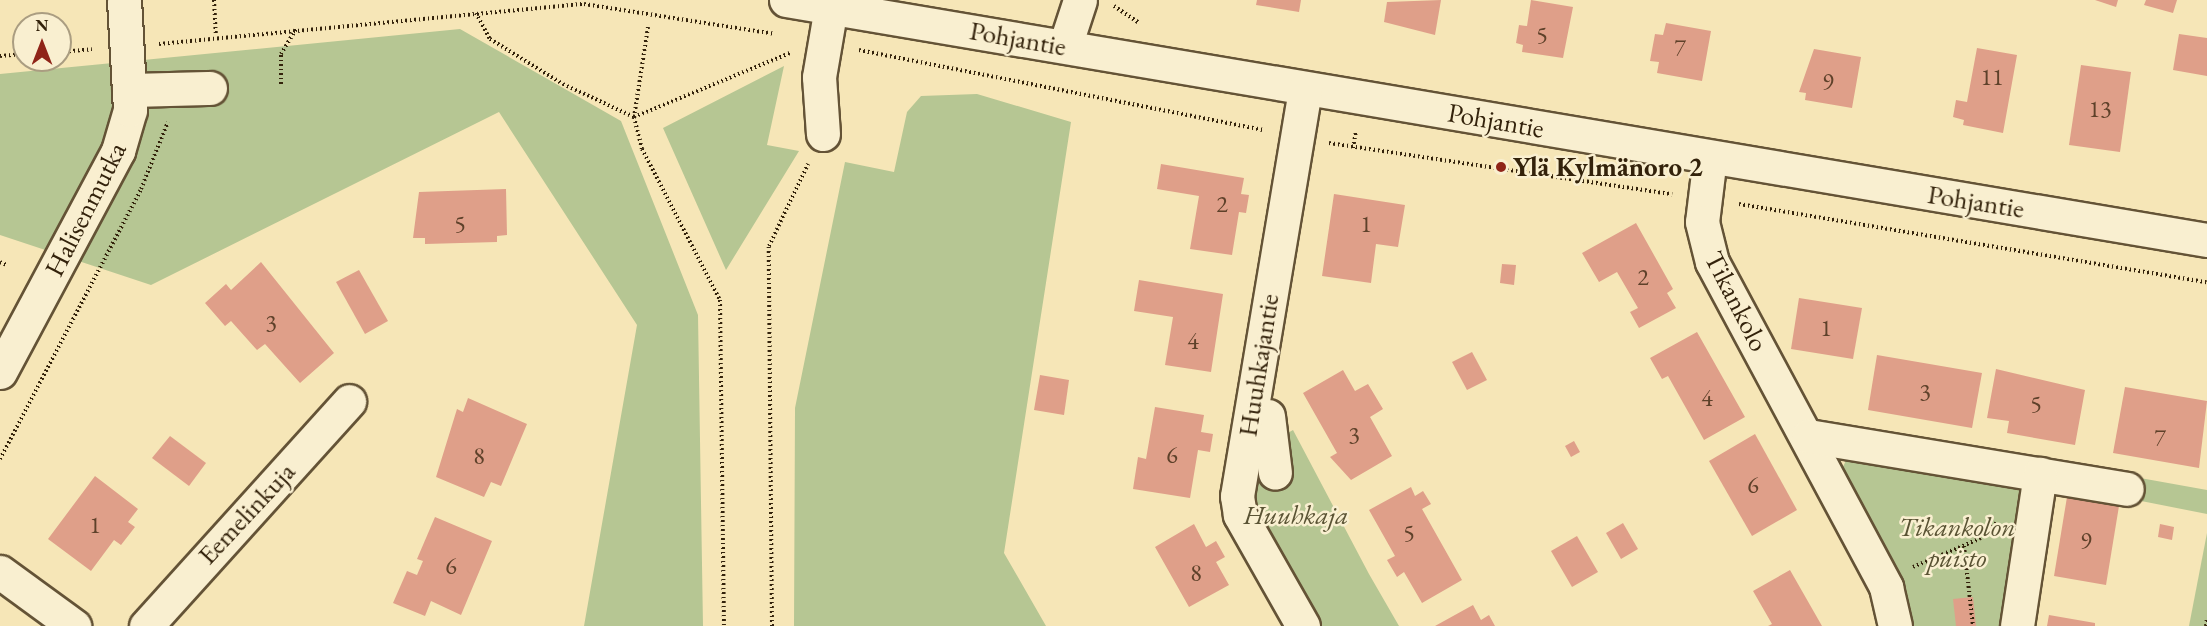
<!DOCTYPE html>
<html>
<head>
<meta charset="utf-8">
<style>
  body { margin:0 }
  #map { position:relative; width:2207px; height:626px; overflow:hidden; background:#f6e6b7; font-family:"EB Garamond",serif }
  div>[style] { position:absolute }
  .green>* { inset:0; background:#b6c693 }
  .building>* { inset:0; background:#df9f89 }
  .path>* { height:4px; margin-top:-2px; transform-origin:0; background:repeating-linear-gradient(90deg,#33220b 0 1.5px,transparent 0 4.5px) }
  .roads { filter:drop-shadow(2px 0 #645336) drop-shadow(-2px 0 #645336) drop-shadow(0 2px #645336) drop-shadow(0 -2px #645336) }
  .minor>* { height:33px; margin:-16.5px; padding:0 16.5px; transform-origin:16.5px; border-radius:16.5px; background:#f9efd0 }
  .dots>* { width:16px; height:16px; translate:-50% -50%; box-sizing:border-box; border:3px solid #f9efd0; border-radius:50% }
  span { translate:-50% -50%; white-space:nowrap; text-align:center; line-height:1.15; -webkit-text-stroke:5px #f9efd0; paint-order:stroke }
  .number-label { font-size:24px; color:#5e412a }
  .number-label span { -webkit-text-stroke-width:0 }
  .street-label { font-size:27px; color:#33220b }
  .poi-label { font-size:27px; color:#33220b; font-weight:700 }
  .left { translate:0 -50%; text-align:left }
  .park-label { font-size:27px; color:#5a5334; font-style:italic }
  .north { position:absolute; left:12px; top:12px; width:60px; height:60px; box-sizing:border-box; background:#f9efd0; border:2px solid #aa9d81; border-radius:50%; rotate:0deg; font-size:16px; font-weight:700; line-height:24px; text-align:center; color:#33220b }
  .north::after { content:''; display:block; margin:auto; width:21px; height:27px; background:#8f2418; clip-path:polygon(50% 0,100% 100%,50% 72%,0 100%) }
</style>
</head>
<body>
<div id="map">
  <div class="green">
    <i style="clip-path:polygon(460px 29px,621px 121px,698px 315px,703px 626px,584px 626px,637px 325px,499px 112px,151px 285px,0 235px,0 74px)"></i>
    <i style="clip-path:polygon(784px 66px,767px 145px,799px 151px,726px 270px,663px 128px)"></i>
    <i style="clip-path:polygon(977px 94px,1071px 122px,1004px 553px,1046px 626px,794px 626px,795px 408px,845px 162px,894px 172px,907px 112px,921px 96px)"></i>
    <i style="clip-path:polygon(1293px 430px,1369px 574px,1399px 626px,1315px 626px,1256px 521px,1253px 453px)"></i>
    <i style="clip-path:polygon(1848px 456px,2013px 483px,2024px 490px,2011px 626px,1913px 626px,1898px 573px,1842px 469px)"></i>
    <i style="clip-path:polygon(2129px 476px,2207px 490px,2207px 514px,2126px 498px)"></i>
    <i style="clip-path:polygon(2207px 533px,2207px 626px,2189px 626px)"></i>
  </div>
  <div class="building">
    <i style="clip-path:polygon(1257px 0,1301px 0,1299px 12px,1256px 5px)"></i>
    <i style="clip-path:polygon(1441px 0,1435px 35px,1384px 22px,1387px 2px)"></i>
    <i style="clip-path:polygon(1531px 0,1573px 7px,1563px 58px,1522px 52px,1523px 45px,1516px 43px,1519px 25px,1527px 26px)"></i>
    <i style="clip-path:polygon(2095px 0,2118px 0,2116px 7px)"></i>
    <i style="clip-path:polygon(2146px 0,2177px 0,2173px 13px,2144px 5px)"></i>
    <i style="clip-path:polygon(1666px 23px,1711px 31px,1702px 81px,1657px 73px,1659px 62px,1650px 61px,1655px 34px,1663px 35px)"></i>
    <i style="clip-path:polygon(2179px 34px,2207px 38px,2207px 76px,2173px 70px)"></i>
    <i style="clip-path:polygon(1977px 48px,2017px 55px,2003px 133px,1963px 125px,1964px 120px,1953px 117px,1956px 100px,1967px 102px)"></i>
    <i style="clip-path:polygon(1814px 49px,1861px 57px,1852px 108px,1805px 100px,1806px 93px,1799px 92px)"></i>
    <i style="clip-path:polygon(2081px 65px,2131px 72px,2120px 152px,2069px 145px)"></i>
    <i style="clip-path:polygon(1161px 164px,1244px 178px,1241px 194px,1249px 195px,1246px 213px,1239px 212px,1232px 255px,1190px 249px,1199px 196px,1157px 189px)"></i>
    <i style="clip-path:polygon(506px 189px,507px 235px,497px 236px,497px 242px,425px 244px,425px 238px,413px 238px,419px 192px)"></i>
    <i style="clip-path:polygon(1334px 194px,1405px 205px,1398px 247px,1376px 244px,1371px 283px,1322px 276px)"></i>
    <i style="clip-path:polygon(1636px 223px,1673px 289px,1667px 293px,1676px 308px,1639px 328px,1630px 312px,1638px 308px,1617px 272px,1599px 282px,1582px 253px)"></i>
    <i style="clip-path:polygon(261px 262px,334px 353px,300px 383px,265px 344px,257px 350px,231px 321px,225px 326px,205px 303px,226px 284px,231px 290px)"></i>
    <i style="clip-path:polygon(1502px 264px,1516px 265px,1514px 285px,1500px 283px)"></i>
    <i style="clip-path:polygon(359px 270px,388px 321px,365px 334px,336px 282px)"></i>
    <i style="clip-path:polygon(1139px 280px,1223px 294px,1211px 372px,1165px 365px,1173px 317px,1134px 311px)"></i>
    <i style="clip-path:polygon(1799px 298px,1862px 308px,1853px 359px,1791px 349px)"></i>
    <i style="clip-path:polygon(1697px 332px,1745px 417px,1704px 440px,1668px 376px,1662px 379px,1650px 358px)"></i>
    <i style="clip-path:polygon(1472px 352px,1487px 380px,1467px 390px,1452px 362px)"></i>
    <i style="clip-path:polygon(1877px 355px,1982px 373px,1972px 428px,1868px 410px)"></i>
    <i style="clip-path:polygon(1996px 369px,2085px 390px,2075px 445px,2007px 433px,2009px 421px,1987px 418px)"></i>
    <i style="clip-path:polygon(1343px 370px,1355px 391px,1368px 384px,1383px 409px,1370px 417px,1392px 456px,1351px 480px,1330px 457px,1337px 453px,1303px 393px)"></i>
    <i style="clip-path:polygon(1040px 375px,1069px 380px,1064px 415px,1034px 410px)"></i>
    <i style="clip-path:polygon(2125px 387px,2207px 401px,2199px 468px,2113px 453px)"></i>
    <i style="clip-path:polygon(468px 398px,527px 424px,501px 486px,491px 482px,484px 497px,436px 477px,457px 409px,463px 412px)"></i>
    <i style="clip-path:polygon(1155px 407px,1204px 415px,1201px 432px,1213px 434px,1210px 452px,1198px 450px,1190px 498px,1133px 489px,1138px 457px,1146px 459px)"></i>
    <i style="clip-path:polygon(1755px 434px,1797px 510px,1752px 536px,1709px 461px)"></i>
    <i style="clip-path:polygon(170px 436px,206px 463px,189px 486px,152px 458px)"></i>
    <i style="clip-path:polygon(1574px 441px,1580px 452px,1571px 457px,1565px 446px)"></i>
    <i style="clip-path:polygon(95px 476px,138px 509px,128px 522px,135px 527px,121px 545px,114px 540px,91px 571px,48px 539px)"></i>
    <i style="clip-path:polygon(1411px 487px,1415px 496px,1423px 491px,1431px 504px,1422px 509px,1462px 580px,1422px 603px,1404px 572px,1397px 577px,1387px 560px,1395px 556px,1369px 510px)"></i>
    <i style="clip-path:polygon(2067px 497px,2119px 506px,2106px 585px,2054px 576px)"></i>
    <i style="clip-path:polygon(435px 517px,492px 541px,461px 615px,431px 601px,425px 616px,393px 603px,407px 571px,417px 575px,423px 561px,417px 559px)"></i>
    <i style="clip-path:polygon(1623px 523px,1638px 549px,1621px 559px,1606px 533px)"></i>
    <i style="clip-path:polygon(1194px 524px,1206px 547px,1216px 541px,1225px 557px,1216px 562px,1229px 585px,1189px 607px,1155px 547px)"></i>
    <i style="clip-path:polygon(2160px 524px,2174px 527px,2172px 540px,2158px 537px)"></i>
    <i style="clip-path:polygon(1577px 536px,1598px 572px,1572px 587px,1551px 551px)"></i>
    <i style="clip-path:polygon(1790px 570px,1822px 626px,1768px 626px,1772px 624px,1753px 591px)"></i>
    <i style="clip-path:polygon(1973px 597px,1976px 626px,1956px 626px,1953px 599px)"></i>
    <i style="clip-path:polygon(1473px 605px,1481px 620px,1489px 615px,1495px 626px,1435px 626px)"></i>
    <i style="clip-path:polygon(2049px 615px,2095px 623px,2095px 626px,2047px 626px)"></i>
  </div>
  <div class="path">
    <i style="left:214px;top:0;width:36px;rotate:87deg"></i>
    <i style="left:1114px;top:6px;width:30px;rotate:34deg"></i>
    <i style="left:476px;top:13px;width:30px;rotate:62deg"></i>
    <i style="left:490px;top:39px;width:86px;rotate:31.7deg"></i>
    <i style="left:563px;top:84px;width:78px;rotate:24.9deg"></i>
    <i style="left:634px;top:117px;width:169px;rotate:-22.3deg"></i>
    <i style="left:648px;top:27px;width:91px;rotate:98.8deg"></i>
    <i style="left:634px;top:117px;width:33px;rotate:76deg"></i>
    <i style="left:642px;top:149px;width:170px;rotate:62.7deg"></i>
    <i style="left:720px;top:300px;width:326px;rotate:89.3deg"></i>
    <i style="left:159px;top:44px;width:427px;rotate:-5.4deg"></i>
    <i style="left:584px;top:4px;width:193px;rotate:8.9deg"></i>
    <i style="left:859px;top:50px;width:412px;rotate:11.2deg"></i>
    <i style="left:60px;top:52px;width:32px;rotate:-5deg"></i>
    <i style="left:0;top:56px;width:24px;rotate:-5deg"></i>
    <i style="left:281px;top:84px;width:30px;rotate:-90deg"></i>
    <i style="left:281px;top:54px;width:29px;rotate:-59deg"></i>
    <i style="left:1329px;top:143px;width:347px;rotate:8.5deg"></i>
    <i style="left:1353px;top:148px;width:17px;rotate:-80deg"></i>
    <i style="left:1739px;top:204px;width:474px;rotate:9.5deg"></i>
    <i style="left:0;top:262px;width:8px;rotate:23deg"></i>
    <i style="left:0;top:459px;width:305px;rotate:-62.4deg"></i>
    <i style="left:141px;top:189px;width:72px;rotate:-68.1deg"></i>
    <i style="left:1964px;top:546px;width:81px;rotate:83.6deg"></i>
    <i style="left:1913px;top:567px;width:72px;rotate:-23deg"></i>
    <i style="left:1979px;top:539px;width:25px;rotate:-43deg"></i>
    <i style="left:772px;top:626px;width:380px;rotate:-90.5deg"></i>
    <i style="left:769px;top:246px;width:91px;rotate:-64.6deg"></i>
    <i style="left:2206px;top:626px;width:8px;rotate:-83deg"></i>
  </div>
  <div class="roads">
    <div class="minor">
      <i style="left:786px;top:0;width:1441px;rotate:9.59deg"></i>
      <i style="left:1065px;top:46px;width:48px;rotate:-71.9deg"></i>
      <i style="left:129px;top:90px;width:81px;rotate:-1.4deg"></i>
      <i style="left:823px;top:134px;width:57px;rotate:-94deg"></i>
      <i style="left:819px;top:77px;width:71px;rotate:-80.3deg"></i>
      <i style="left:1710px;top:157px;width:65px;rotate:97deg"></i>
      <i style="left:1702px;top:222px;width:41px;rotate:76deg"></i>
      <i style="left:1712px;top:262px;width:369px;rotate:61.8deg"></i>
      <i style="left:1886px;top:587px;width:40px;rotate:77deg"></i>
      <i style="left:0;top:372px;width:251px;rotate:-61.9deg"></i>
      <i style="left:118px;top:151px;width:43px;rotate:-73.7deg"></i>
      <i style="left:130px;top:110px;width:110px;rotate:-93.1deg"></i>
      <i style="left:1268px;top:416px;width:57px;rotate:83deg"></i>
      <i style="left:1808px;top:436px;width:323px;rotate:9.4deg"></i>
      <i style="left:0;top:572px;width:92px;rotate:36.1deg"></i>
      <i style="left:146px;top:626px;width:303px;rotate:-47.9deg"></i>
      <i style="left:1303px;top:626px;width:128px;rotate:-119.6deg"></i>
      <i style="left:1240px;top:515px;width:19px;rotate:-99deg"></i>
      <i style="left:1237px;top:496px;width:413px;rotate:-80.5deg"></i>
      <i style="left:2017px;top:626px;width:154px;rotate:-81.4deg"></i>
    </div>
  </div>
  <div class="dots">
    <i style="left:1501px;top:167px;background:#8f2418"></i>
  </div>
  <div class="number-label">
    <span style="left:1542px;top:35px">5</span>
    <span style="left:1680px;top:48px">7</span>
    <span style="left:1992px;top:77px">11</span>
    <span style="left:1828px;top:82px">9</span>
    <span style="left:2100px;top:109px">13</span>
    <span style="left:1222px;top:204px">2</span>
    <span style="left:460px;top:224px">5</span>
    <span style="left:1366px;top:224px">1</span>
    <span style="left:1643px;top:277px">2</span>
    <span style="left:271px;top:323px">3</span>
    <span style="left:1826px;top:328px">1</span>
    <span style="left:1193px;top:341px">4</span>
    <span style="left:1925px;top:392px">3</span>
    <span style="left:1707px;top:398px">4</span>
    <span style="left:2036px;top:404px">5</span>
    <span style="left:1354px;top:435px">3</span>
    <span style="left:2160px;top:438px">7</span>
    <span style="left:1172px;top:455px">6</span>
    <span style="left:479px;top:456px">8</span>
    <span style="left:1753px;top:485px">6</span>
    <span style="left:95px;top:525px">1</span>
    <span style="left:1409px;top:533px">5</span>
    <span style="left:2086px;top:541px">9</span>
    <span style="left:451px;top:566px">6</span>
    <span style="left:1196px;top:573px">8</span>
  </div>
  <div class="street-label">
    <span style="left:1018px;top:38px;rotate:10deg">Pohjantie</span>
    <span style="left:1496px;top:120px;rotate:10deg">Pohjantie</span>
    <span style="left:1976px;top:201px;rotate:9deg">Pohjantie</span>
    <span style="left:85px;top:209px;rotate:-63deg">Halisenmutka</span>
    <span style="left:1737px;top:301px;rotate:63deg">Tikankolo</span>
    <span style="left:1258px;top:365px;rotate:-81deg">Huuhkajantie</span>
    <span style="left:246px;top:513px;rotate:-47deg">Eemelinkuja</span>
  </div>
  <div class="poi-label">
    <span class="left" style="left:1513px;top:167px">Ylä Kylmänoro 2</span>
  </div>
  <div class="park-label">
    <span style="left:1296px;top:515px">Huuhkaja</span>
    <span style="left:1957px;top:542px">Tikankolon<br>puisto</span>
  </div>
  <div class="north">N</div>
</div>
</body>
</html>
